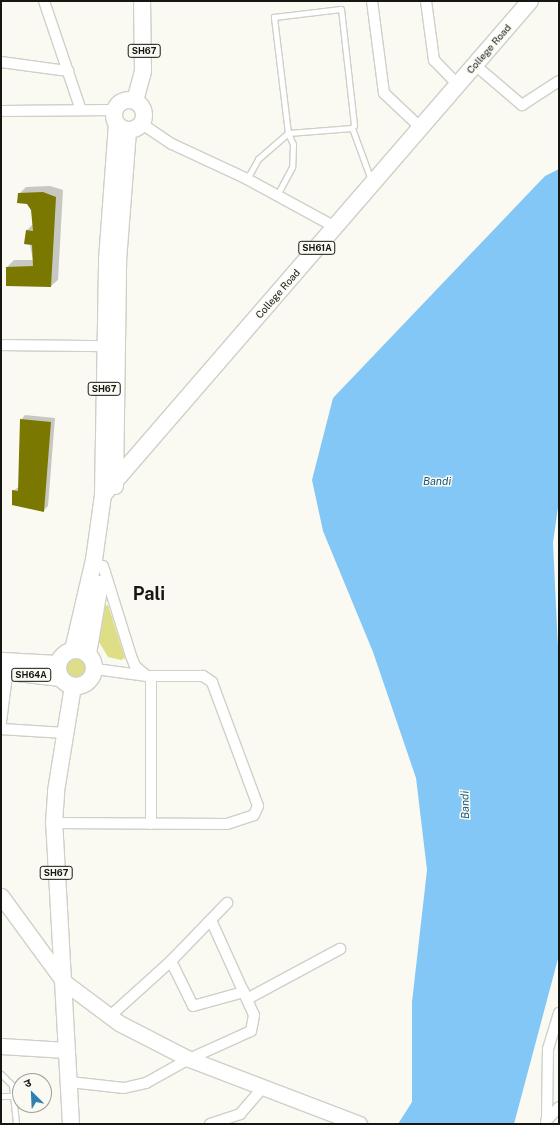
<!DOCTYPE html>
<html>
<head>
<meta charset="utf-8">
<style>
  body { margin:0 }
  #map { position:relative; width:560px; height:1125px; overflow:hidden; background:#fafaf3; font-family:"Public Sans","Noto Sans Devanagari",sans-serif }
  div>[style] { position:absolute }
  .green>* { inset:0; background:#dede86 }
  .round { border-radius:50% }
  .water>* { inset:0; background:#83c7f6 }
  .shadow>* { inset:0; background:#0003 }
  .building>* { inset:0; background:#7a7801 }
  .roads { filter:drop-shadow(1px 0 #cfd0c8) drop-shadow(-1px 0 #cfd0c8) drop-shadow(0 1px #cfd0c8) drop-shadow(0 -1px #cfd0c8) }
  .lane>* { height:5px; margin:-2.5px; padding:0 2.5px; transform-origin:2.5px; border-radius:2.5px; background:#fff }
  .street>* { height:10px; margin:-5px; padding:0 5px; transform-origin:5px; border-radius:5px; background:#fff }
  .secondary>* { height:15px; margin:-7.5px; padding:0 7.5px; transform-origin:7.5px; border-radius:7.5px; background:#fff }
  .primary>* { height:16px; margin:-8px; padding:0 8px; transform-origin:8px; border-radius:8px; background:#fff }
  .primary>.ring { margin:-8px; padding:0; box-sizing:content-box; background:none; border:16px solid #fff; border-radius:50% }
  span { translate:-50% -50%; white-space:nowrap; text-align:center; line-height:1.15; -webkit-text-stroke:3px #fafaf3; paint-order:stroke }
  .shield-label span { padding:1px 3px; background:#fafaf3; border:1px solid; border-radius:3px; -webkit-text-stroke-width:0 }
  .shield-label { font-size:9px; color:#161613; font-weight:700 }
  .street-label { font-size:10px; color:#161613 }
  .water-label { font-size:11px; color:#14577e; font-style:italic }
  .town-label { font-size:18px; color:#161613; font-weight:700 }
  .frame { position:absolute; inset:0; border:2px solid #161613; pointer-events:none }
  .north { position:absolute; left:12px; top:1073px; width:40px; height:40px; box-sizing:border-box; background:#fafaf3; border:1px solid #9f9f99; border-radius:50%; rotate:336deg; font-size:11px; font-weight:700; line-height:16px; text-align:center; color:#161613 }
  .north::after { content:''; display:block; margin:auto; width:14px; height:18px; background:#2f80b1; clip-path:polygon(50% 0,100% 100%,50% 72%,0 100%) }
</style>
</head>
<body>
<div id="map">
  <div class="green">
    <i style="clip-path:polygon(108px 605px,125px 658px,121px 660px,108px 657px,99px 642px,101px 607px)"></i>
    <i class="round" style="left:65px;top:655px;width:22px;height:22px"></i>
  </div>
  <div class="water">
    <i style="clip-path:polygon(559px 169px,559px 500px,553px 543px,559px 669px,559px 955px,514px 1124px,398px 1124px,412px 1102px,412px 1002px,427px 870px,416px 778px,373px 652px,323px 531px,312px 480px,333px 398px,545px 176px)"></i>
  </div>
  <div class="shadow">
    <i style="clip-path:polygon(50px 186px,63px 190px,58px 280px,51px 286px,7px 267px,14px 260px,33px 260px,27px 230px,33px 224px,32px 210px,19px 194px,26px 187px)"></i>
    <i style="clip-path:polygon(25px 415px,55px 418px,48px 506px,43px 511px,13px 491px,20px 486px,21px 420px)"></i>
  </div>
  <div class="building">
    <i style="clip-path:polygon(43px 192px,56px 197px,51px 287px,6px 286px,6px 267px,33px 266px,32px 245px,24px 244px,26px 230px,33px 231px,31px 210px,27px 204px,17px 203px,18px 193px)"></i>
    <i style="clip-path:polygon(20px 419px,51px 422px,44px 512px,12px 505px,12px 490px,18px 491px)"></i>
  </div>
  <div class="roads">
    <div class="lane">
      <i style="left:352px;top:128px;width:55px;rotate:69.9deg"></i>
      <i style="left:247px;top:179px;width:23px;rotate:-61deg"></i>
      <i style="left:258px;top:159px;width:40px;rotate:-41deg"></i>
      <i style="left:288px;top:133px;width:117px;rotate:-96.9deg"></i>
      <i style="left:274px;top:17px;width:67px;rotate:-6.8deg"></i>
      <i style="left:341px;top:9px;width:117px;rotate:83.6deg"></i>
      <i style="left:354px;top:125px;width:4px;rotate:124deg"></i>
      <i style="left:352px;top:128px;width:64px;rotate:175.5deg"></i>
      <i style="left:288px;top:133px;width:12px;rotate:66deg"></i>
      <i style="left:293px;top:144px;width:23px;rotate:92deg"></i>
      <i style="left:292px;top:167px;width:32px;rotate:118deg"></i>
      <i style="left:1px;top:1074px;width:16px;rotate:45deg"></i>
      <i style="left:12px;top:1085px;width:39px;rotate:84deg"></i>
      <i style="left:1px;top:1096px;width:13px"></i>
    </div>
    <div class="street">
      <i style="left:44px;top:1px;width:115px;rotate:71.3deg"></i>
      <i style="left:372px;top:1px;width:93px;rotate:82.6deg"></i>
      <i style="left:384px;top:93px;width:51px;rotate:43.4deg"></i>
      <i style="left:426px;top:1px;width:60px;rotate:82.3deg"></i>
      <i style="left:434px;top:60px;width:35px;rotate:46deg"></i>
      <i style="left:1px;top:62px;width:68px;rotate:7.7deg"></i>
      <i style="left:475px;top:65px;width:62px;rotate:40.4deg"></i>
      <i style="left:522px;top:105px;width:44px;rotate:-33deg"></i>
      <i style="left:1px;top:111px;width:113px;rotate:-0.5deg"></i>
      <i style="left:142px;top:124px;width:36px;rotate:34deg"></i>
      <i style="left:172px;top:144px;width:83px;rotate:25deg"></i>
      <i style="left:247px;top:179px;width:100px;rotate:28.6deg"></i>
      <i style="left:1px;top:345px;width:104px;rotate:0.6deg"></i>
      <i style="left:103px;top:566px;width:94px;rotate:72.7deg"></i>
      <i style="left:131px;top:656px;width:11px;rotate:68deg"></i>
      <i style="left:135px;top:666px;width:16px;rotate:40deg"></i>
      <i style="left:151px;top:676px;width:148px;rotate:90deg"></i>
      <i style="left:1px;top:722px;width:55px;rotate:-82.7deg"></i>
      <i style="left:1px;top:729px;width:63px;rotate:3.6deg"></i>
      <i style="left:54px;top:823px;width:173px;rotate:0.3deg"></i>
      <i style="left:227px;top:824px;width:28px;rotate:-18deg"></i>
      <i style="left:254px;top:815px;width:10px;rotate:-66deg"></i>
      <i style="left:258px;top:806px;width:132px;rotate:-110.4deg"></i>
      <i style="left:212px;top:682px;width:11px;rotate:-146deg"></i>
      <i style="left:203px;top:676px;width:56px;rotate:180deg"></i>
      <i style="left:147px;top:676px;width:52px;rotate:-172.3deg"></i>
      <i style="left:171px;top:961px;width:50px;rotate:63.9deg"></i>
      <i style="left:193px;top:1006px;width:53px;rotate:-15.4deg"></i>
      <i style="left:247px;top:999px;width:106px;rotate:-28.3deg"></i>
      <i style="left:109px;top:1017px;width:84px;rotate:-42.1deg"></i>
      <i style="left:171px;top:961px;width:81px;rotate:-46deg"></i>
      <i style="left:70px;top:1082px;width:54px;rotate:6.3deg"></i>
      <i style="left:124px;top:1088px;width:23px;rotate:-13deg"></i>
      <i style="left:146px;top:1083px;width:49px;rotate:-29.2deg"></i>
      <i style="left:189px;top:1059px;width:68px;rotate:-24.3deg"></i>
      <i style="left:251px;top:1031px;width:16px;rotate:-79deg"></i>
      <i style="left:254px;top:1015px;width:104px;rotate:-114.4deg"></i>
      <i style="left:547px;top:1119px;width:70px;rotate:-89.2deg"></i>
      <i style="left:548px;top:1049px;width:38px;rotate:-73deg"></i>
      <i style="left:546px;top:1121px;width:19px;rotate:-47deg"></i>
      <i style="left:210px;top:1124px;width:32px;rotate:-18deg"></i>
      <i style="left:240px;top:1114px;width:35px;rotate:-49deg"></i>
    </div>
    <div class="secondary">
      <i style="left:1px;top:896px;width:107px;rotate:53.8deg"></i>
      <i style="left:64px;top:982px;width:69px;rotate:36.7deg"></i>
      <i style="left:119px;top:1023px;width:79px;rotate:27.2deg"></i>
      <i style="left:189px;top:1059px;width:182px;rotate:20.9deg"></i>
      <i style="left:1px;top:1046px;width:65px;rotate:3.5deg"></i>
    </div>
    <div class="primary">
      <i class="ring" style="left:114px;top:100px;width:14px;height:14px"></i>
      <i style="left:135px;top:101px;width:31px;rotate:-75deg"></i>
      <i style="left:143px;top:71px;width:70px;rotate:-90.8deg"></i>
      <i style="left:115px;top:486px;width:225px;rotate:-89.2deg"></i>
      <i style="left:118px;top:261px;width:130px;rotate:-85.6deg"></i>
      <i style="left:103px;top:495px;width:653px;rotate:-49.16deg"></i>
      <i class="ring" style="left:58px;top:650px;width:20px;height:20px"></i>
      <i style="left:73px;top:650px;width:92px;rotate:-76.9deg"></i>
      <i style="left:94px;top:560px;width:66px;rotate:-82.1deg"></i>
      <i style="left:103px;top:495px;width:235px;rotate:-89deg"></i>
      <i style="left:107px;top:260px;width:135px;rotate:-85.8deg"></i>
      <i style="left:88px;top:654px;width:71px;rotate:-80.3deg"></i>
      <i style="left:3px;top:661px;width:55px;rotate:3.1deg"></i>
      <i style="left:1px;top:671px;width:60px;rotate:6.7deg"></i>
      <i style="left:71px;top:1124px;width:301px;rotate:-93.2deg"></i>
      <i style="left:54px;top:823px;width:32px;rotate:-86deg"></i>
      <i style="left:56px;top:791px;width:106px;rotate:-80.8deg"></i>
    </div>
  </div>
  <div class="shield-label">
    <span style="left:144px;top:51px">SH67</span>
    <span style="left:317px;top:248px">SH61A</span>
    <span style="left:104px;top:389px">SH67</span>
    <span style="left:31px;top:675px">SH64A</span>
    <span style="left:56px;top:873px">SH67</span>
  </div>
  <div class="street-label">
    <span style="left:489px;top:49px;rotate:-49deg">College Road</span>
    <span style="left:278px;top:294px;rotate:-49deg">College Road</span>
  </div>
  <div class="water-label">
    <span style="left:437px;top:481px">Bandi</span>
    <span style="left:465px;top:805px;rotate:-91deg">Bandi</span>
  </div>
  <div class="town-label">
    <span style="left:149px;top:594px">Pali</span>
  </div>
  <div class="frame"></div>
  <div class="north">उ</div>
</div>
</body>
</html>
